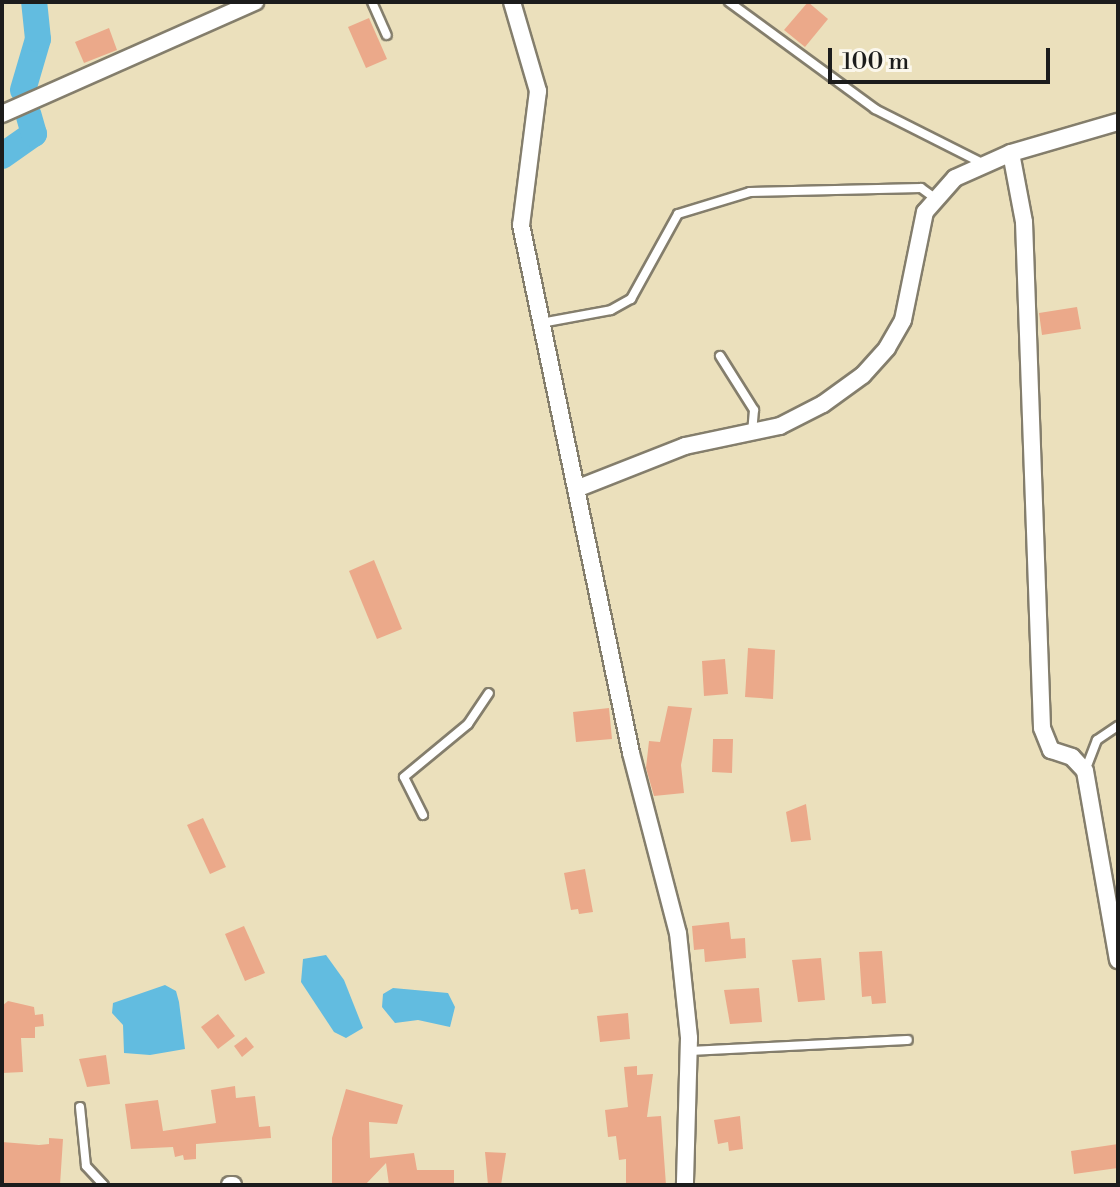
<!DOCTYPE html>
<html>
<head>
<meta charset="utf-8">
<style>
  body { margin:0 }
  #map { position:relative; width:1120px; height:1187px; overflow:hidden; background:#ebe0bc; font-family:"Libre Bodoni",serif }
  div>[style] { position:absolute }
  .water>* { inset:0; background:#62bce0 }
  .river>* { height:26px; margin:-13px; padding:0 13px; transform-origin:13px; border-radius:13px; background:#62bce0 }
  .building>* { inset:0; background:#eba98a }
  .roads { filter:drop-shadow(2px 0 #847e6c) drop-shadow(-2px 0 #847e6c) drop-shadow(0 2px #847e6c) drop-shadow(0 -2px #847e6c) }
  .lane>* { height:8px; margin:-4px; padding:0 4px; transform-origin:4px; border-radius:4px; background:#fff }
  .street>* { height:16px; margin:-8px; padding:0 8px; transform-origin:8px; border-radius:8px; background:#fff }
  span { translate:-50% -50%; white-space:nowrap; text-align:center; line-height:1.15; -webkit-text-stroke:7px #fbf7ec; paint-order:stroke }
  .frame { position:absolute; inset:0; border:4px solid #1c1c1c; pointer-events:none }
  .scale { position:absolute; left:828px; top:48px; width:222px; height:36px; box-sizing:border-box; border:4px solid #1c1c1c; border-top:0; padding-left:10px; font-size:24px; line-height:28px; white-space:nowrap; color:#1c1c1c; -webkit-text-stroke:6px #fbf7ec; paint-order:stroke }
</style>
</head>
<body>
<div id="map">
  <div class="water">
    <i style="clip-path:polygon(326px 955px,344px 980px,363px 1028px,346px 1038px,334px 1032px,301px 982px,303px 959px)"></i>
    <i style="clip-path:polygon(165px 985px,176px 991px,179px 1002px,185px 1049px,150px 1055px,124px 1053px,123px 1025px,112px 1013px,113px 1003px)"></i>
    <i style="clip-path:polygon(393px 988px,448px 993px,455px 1007px,450px 1027px,418px 1020px,395px 1023px,382px 1007px,383px 994px)"></i>
  </div>
  <div class="river">
    <i style="left:23px;top:90px;width:53px;rotate:-73.6deg"></i>
    <i style="left:38px;top:39px;width:37px;rotate:-96deg"></i>
    <i style="left:2px;top:156px;width:39px;rotate:-35deg"></i>
    <i style="left:34px;top:134px;width:19px;rotate:-106deg"></i>
  </div>
  <div class="building">
    <i style="clip-path:polygon(808px 2px,828px 19px,805px 47px,784px 30px)"></i>
    <i style="clip-path:polygon(369px 18px,387px 59px,366px 68px,348px 27px)"></i>
    <i style="clip-path:polygon(109px 28px,117px 50px,84px 63px,75px 42px)"></i>
    <i style="clip-path:polygon(1077px 307px,1081px 329px,1042px 335px,1039px 313px)"></i>
    <i style="clip-path:polygon(374px 560px,402px 629px,377px 639px,349px 571px)"></i>
    <i style="clip-path:polygon(748px 648px,775px 650px,773px 699px,745px 697px)"></i>
    <i style="clip-path:polygon(725px 659px,728px 694px,704px 696px,702px 661px)"></i>
    <i style="clip-path:polygon(668px 706px,692px 708px,681px 765px,684px 793px,654px 796px,646px 768px,649px 741px,660px 742px)"></i>
    <i style="clip-path:polygon(609px 708px,612px 739px,576px 742px,573px 712px)"></i>
    <i style="clip-path:polygon(713px 739px,733px 739px,732px 773px,712px 772px)"></i>
    <i style="clip-path:polygon(806px 804px,811px 840px,791px 842px,786px 812px)"></i>
    <i style="clip-path:polygon(203px 818px,226px 867px,210px 874px,187px 825px)"></i>
    <i style="clip-path:polygon(585px 869px,593px 912px,579px 914px,578px 909px,571px 910px,564px 873px)"></i>
    <i style="clip-path:polygon(729px 922px,731px 939px,745px 938px,746px 958px,705px 962px,704px 949px,694px 950px,692px 926px)"></i>
    <i style="clip-path:polygon(244px 926px,265px 973px,245px 981px,225px 934px)"></i>
    <i style="clip-path:polygon(882px 951px,886px 1003px,872px 1004px,871px 996px,862px 997px,859px 952px)"></i>
    <i style="clip-path:polygon(821px 958px,825px 1000px,798px 1002px,792px 960px)"></i>
    <i style="clip-path:polygon(759px 988px,762px 1022px,730px 1024px,724px 990px)"></i>
    <i style="clip-path:polygon(8px 1001px,34px 1007px,35px 1015px,43px 1014px,44px 1026px,35px 1027px,35px 1038px,21px 1038px,23px 1072px,2px 1073px,2px 1006px)"></i>
    <i style="clip-path:polygon(628px 1013px,630px 1039px,600px 1042px,597px 1016px)"></i>
    <i style="clip-path:polygon(218px 1014px,235px 1036px,218px 1049px,201px 1027px)"></i>
    <i style="clip-path:polygon(246px 1037px,254px 1047px,242px 1057px,234px 1046px)"></i>
    <i style="clip-path:polygon(106px 1055px,110px 1084px,87px 1087px,79px 1059px)"></i>
    <i style="clip-path:polygon(637px 1066px,637px 1075px,653px 1074px,647px 1117px,661px 1116px,666px 1185px,626px 1185px,626px 1159px,619px 1160px,616px 1136px,608px 1137px,605px 1110px,628px 1107px,624px 1067px)"></i>
    <i style="clip-path:polygon(235px 1086px,236px 1098px,255px 1096px,259px 1127px,270px 1126px,271px 1138px,196px 1144px,196px 1159px,184px 1160px,183px 1155px,175px 1157px,173px 1147px,131px 1149px,125px 1104px,158px 1100px,163px 1131px,216px 1123px,211px 1090px)"></i>
    <i style="clip-path:polygon(346px 1089px,403px 1105px,397px 1124px,369px 1122px,370px 1158px,414px 1153px,417px 1170px,454px 1170px,454px 1185px,389px 1185px,386px 1163px,365px 1185px,332px 1185px,332px 1138px)"></i>
    <i style="clip-path:polygon(740px 1116px,743px 1149px,729px 1151px,728px 1142px,718px 1144px,714px 1120px)"></i>
    <i style="clip-path:polygon(49px 1138px,63px 1139px,60px 1185px,2px 1185px,2px 1142px,39px 1145px,49px 1144px)"></i>
    <i style="clip-path:polygon(1118px 1144px,1118px 1168px,1074px 1174px,1071px 1151px)"></i>
    <i style="clip-path:polygon(485px 1152px,506px 1153px,501px 1185px,488px 1185px)"></i>
  </div>
  <div class="roads">
    <div class="lane">
      <i style="left:372px;top:2px;width:36px;rotate:66deg"></i>
      <i style="left:729px;top:2px;width:181px;rotate:36.2deg"></i>
      <i style="left:875px;top:109px;width:120px;rotate:26.8deg"></i>
      <i style="left:541px;top:323px;width:71px;rotate:-10.5deg"></i>
      <i style="left:611px;top:310px;width:23px;rotate:-29deg"></i>
      <i style="left:631px;top:299px;width:97px;rotate:-61.1deg"></i>
      <i style="left:678px;top:214px;width:75px;rotate:-17deg"></i>
      <i style="left:750px;top:192px;width:171px;rotate:-1.3deg"></i>
      <i style="left:921px;top:188px;width:17px;rotate:36deg"></i>
      <i style="left:720px;top:356px;width:64px;rotate:57.8deg"></i>
      <i style="left:754px;top:410px;width:22px;rotate:95deg"></i>
      <i style="left:1085px;top:771px;width:33px;rotate:-69deg"></i>
      <i style="left:1097px;top:740px;width:25px;rotate:-34deg"></i>
      <i style="left:423px;top:815px;width:42px;rotate:-116.6deg"></i>
      <i style="left:404px;top:777px;width:83px;rotate:-39.6deg"></i>
      <i style="left:468px;top:724px;width:37px;rotate:-56deg"></i>
      <i style="left:689px;top:1051px;width:219px;rotate:-2.9deg"></i>
      <i style="left:80px;top:1107px;width:59px;rotate:84.2deg"></i>
      <i style="left:86px;top:1166px;width:26px;rotate:47deg"></i>
    </div>
    <div class="street">
      <i style="left:512px;top:2px;width:93px;rotate:73.7deg"></i>
      <i style="left:538px;top:91px;width:135px;rotate:97.2deg"></i>
      <i style="left:521px;top:225px;width:539px;rotate:78.23deg"></i>
      <i style="left:631px;top:753px;width:186px;rotate:75.4deg"></i>
      <i style="left:678px;top:933px;width:106px;rotate:84deg"></i>
      <i style="left:689px;top:1038px;width:147px;rotate:91.6deg"></i>
      <i style="left:2px;top:114px;width:277px;rotate:-23.9deg"></i>
      <i style="left:1011px;top:153px;width:70px;rotate:79.3deg"></i>
      <i style="left:1024px;top:222px;width:506px;rotate:87.96deg"></i>
      <i style="left:1042px;top:728px;width:24px;rotate:68deg"></i>
      <i style="left:1051px;top:750px;width:22px;rotate:18deg"></i>
      <i style="left:1072px;top:757px;width:19px;rotate:47deg"></i>
      <i style="left:1085px;top:771px;width:192px;rotate:80.1deg"></i>
      <i style="left:576px;top:489px;width:117px;rotate:-21.5deg"></i>
      <i style="left:685px;top:446px;width:97px;rotate:-11.9deg"></i>
      <i style="left:780px;top:426px;width:48px;rotate:-27.1deg"></i>
      <i style="left:823px;top:404px;width:49px;rotate:-35.9deg"></i>
      <i style="left:863px;top:375px;width:36px;rotate:-48deg"></i>
      <i style="left:887px;top:348px;width:32px;rotate:-60deg"></i>
      <i style="left:903px;top:320px;width:110px;rotate:-78.5deg"></i>
      <i style="left:925px;top:212px;width:45px;rotate:-48.6deg"></i>
      <i style="left:955px;top:178px;width:61px;rotate:-24.1deg"></i>
      <i style="left:1011px;top:153px;width:111px;rotate:-16.2deg"></i>
      <i style="left:230px;top:1185px;width:3px"></i>
    </div>
  </div>
  <div class="frame"></div>
  <div class="scale">100 m</div>
</div>
</body>
</html>
